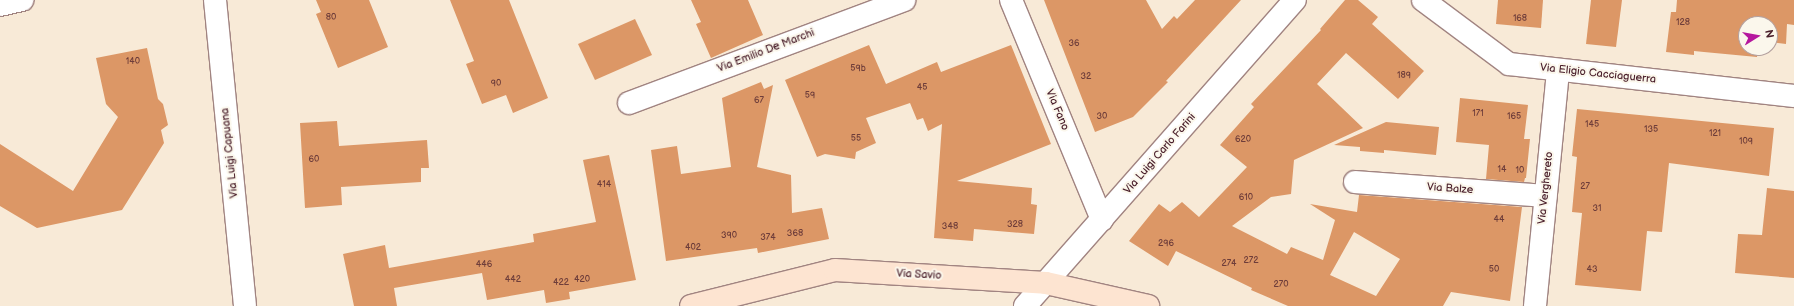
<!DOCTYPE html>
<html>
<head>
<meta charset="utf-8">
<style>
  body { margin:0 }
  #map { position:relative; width:1794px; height:306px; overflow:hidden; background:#f8ead7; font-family:"Balsamiq Sans",sans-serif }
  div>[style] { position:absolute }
  .building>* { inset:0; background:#dc9766 }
  .roads { filter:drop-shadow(1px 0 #a18481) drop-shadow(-1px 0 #a18481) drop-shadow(0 1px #a18481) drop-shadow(0 -1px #a18481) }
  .street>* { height:22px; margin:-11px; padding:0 11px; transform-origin:11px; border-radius:11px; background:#fff }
  .secondary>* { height:22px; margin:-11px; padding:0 11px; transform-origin:11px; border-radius:11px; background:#fde4d1 }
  span { translate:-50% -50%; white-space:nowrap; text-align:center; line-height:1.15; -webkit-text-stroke:4px #fbf7ec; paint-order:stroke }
  .number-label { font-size:9px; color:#6e3d3a }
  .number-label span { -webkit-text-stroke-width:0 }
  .street-label { font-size:11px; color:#4a1f2b }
  .north { position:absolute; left:1738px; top:16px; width:40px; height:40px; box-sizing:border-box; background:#fbf7ec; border:1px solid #b4a19f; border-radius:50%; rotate:79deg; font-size:11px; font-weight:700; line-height:16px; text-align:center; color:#4a1f2b }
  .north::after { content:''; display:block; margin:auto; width:14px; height:18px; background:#b5179e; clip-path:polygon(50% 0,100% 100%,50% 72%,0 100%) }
</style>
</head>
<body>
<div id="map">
  <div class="building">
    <i style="clip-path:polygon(316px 0,369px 0,388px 47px,338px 68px,316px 14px,321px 12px)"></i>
    <i style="clip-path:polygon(450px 0,509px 0,548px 98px,513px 113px,506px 95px,482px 104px,466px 64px,474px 61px)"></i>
    <i style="clip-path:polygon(691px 0,748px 0,763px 35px,711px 58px,696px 24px,701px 22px)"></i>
    <i style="clip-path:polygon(1044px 0,1146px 0,1162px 29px,1174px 16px,1177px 19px,1195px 0,1241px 0,1166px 81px,1168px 82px,1133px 117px,1095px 132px)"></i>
    <i style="clip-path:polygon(evenodd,1345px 0,1358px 0,1378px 17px,1372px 24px,1424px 71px,1398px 99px,1346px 53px,1317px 84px,1363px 128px,1294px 160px,1291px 194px,1271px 197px,1232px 226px,1287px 254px,1291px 247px,1323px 260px,1335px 220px,1310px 204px,1357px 212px,1359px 195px,1522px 207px,1510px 301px,1451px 292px,1443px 306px,1288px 306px,1251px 290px,1252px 288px,1176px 251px,1168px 266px,1129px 241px,1159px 204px,1170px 212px,1182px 202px,1199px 217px,1247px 167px,1220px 145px,1254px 107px,1251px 104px,1321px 30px,1320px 29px,1345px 0,1354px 232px,1400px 259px,1376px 296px,1330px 275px,1354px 232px)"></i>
    <i style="clip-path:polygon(1498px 0,1543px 0,1541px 28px,1496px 24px)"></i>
    <i style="clip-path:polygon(1591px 0,1622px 0,1616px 47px,1586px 44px)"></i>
    <i style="clip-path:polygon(1677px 0,1794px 0,1794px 25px,1787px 24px,1786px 44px,1770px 42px,1770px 24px,1746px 24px,1746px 48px,1758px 48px,1757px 57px,1704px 52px,1694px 51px,1694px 55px,1666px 52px,1671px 12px,1676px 12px)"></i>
    <i style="clip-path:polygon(635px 19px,652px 55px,595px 80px,578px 44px)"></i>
    <i style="clip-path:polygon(869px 45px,886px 84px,937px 62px,941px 72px,1011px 45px,1051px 144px,957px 181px,1032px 188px,1031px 204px,1037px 205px,1034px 234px,974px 229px,973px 241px,934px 238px,942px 124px,928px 131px,923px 118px,917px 120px,910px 103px,866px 118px,876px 143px,856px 152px,855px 159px,825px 154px,817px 157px,785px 80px)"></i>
    <i style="clip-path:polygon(147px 48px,158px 99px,163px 104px,168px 125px,161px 130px,164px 143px,122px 210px,37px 228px,0 206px,0 144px,73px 191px,118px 117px,106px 104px,96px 58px)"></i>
    <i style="clip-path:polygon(761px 82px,764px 89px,773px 85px,757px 167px,791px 175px,792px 213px,822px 208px,829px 239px,758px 253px,757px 248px,666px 261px,651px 150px,677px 146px,681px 174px,731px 167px,722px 98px)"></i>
    <i style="clip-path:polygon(1460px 98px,1528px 105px,1524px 139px,1530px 139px,1526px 178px,1525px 178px,1524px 182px,1486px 179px,1489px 145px,1456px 142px)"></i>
    <i style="clip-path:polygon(1577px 109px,1774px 128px,1769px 176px,1669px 163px,1662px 232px,1647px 231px,1641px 291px,1575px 285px,1582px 213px,1572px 212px,1577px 157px,1572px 156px)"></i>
    <i style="clip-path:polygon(337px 121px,339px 146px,427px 140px,429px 168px,421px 168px,421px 182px,341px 187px,342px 205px,305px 208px,300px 123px)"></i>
    <i style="clip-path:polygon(1386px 122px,1439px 127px,1436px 155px,1384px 150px,1384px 153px,1360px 151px,1360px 147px,1334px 145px)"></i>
    <i style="clip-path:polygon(609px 155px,636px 280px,569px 292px,570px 299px,546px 303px,544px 290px,487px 300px,482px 273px,394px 288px,397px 306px,354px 306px,343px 254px,385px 245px,389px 268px,534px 242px,533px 234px,596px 222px,583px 160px)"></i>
    <i style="clip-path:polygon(1767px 188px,1794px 191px,1794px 278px,1735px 273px,1738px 234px,1762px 235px)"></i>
  </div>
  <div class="roads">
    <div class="street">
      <i style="left:215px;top:0;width:307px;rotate:84.4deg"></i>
      <i style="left:1011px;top:0;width:238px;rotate:67.5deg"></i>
      <i style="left:1423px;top:0;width:107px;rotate:36.7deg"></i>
      <i style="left:1509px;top:64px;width:287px;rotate:6.4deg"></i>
      <i style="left:0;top:5px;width:23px;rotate:-13deg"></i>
      <i style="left:629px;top:103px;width:294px;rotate:-20.5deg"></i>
      <i style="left:1355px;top:182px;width:191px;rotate:4.2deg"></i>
      <i style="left:1025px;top:306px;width:408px;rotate:-48.6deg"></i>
      <i style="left:1535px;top:306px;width:237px;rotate:-84.4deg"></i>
    </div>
    <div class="secondary">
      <i style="left:691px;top:306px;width:148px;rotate:-14deg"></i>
      <i style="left:835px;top:270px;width:211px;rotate:3.5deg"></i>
      <i style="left:1046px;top:283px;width:105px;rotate:12.7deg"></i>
    </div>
  </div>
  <div class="number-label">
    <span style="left:331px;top:18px">80</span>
    <span style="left:1520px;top:19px">168</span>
    <span style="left:1683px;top:23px">128</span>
    <span style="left:1074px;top:44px">36</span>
    <span style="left:133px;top:62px">140</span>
    <span style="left:858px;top:69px">59b</span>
    <span style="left:1404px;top:76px">189</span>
    <span style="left:1086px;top:77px">32</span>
    <span style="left:496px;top:84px">90</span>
    <span style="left:922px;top:88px">45</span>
    <span style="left:810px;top:96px">59</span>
    <span style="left:759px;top:101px">67</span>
    <span style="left:1478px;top:114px">171</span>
    <span style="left:1102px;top:117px">30</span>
    <span style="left:1514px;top:117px">165</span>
    <span style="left:1592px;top:125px">145</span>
    <span style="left:1651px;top:130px">135</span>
    <span style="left:1715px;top:134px">121</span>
    <span style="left:856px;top:139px">55</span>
    <span style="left:1243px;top:140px">620</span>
    <span style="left:1746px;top:142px">109</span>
    <span style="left:314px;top:160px">60</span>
    <span style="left:1502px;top:170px">14</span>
    <span style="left:1520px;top:171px">10</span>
    <span style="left:604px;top:185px">414</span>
    <span style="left:1585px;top:187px">27</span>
    <span style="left:1246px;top:198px">610</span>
    <span style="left:1597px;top:209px">31</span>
    <span style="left:1499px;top:220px">44</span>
    <span style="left:1015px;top:225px">328</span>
    <span style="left:950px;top:227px">348</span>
    <span style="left:795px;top:234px">368</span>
    <span style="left:729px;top:236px">390</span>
    <span style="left:768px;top:238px">374</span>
    <span style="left:1166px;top:244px">296</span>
    <span style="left:693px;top:248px">402</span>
    <span style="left:1251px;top:261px">272</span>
    <span style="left:1229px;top:264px">274</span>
    <span style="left:484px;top:265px">446</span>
    <span style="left:1494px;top:270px">50</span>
    <span style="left:1592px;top:270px">43</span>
    <span style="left:513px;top:280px">442</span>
    <span style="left:582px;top:280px">420</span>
    <span style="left:561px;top:283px">422</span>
    <span style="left:1281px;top:285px">270</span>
  </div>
  <div class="street-label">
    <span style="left:766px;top:51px;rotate:-21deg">Via Emilio De Marchi</span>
    <span style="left:1598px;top:74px;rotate:6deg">Via Eligio Cacciaguerra</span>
    <span style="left:1057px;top:110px;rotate:67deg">Via Fano</span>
    <span style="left:230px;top:153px;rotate:-96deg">Via Luigi Capuana</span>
    <span style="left:1160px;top:154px;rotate:-49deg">Via Luigi Carlo Farini</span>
    <span style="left:1546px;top:188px;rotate:-84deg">Via Verghereto</span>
    <span style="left:1450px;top:189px;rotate:4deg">Via Balze</span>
    <span style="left:919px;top:275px;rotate:3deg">Via Savio</span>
  </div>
  <div class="north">N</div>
</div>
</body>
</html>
